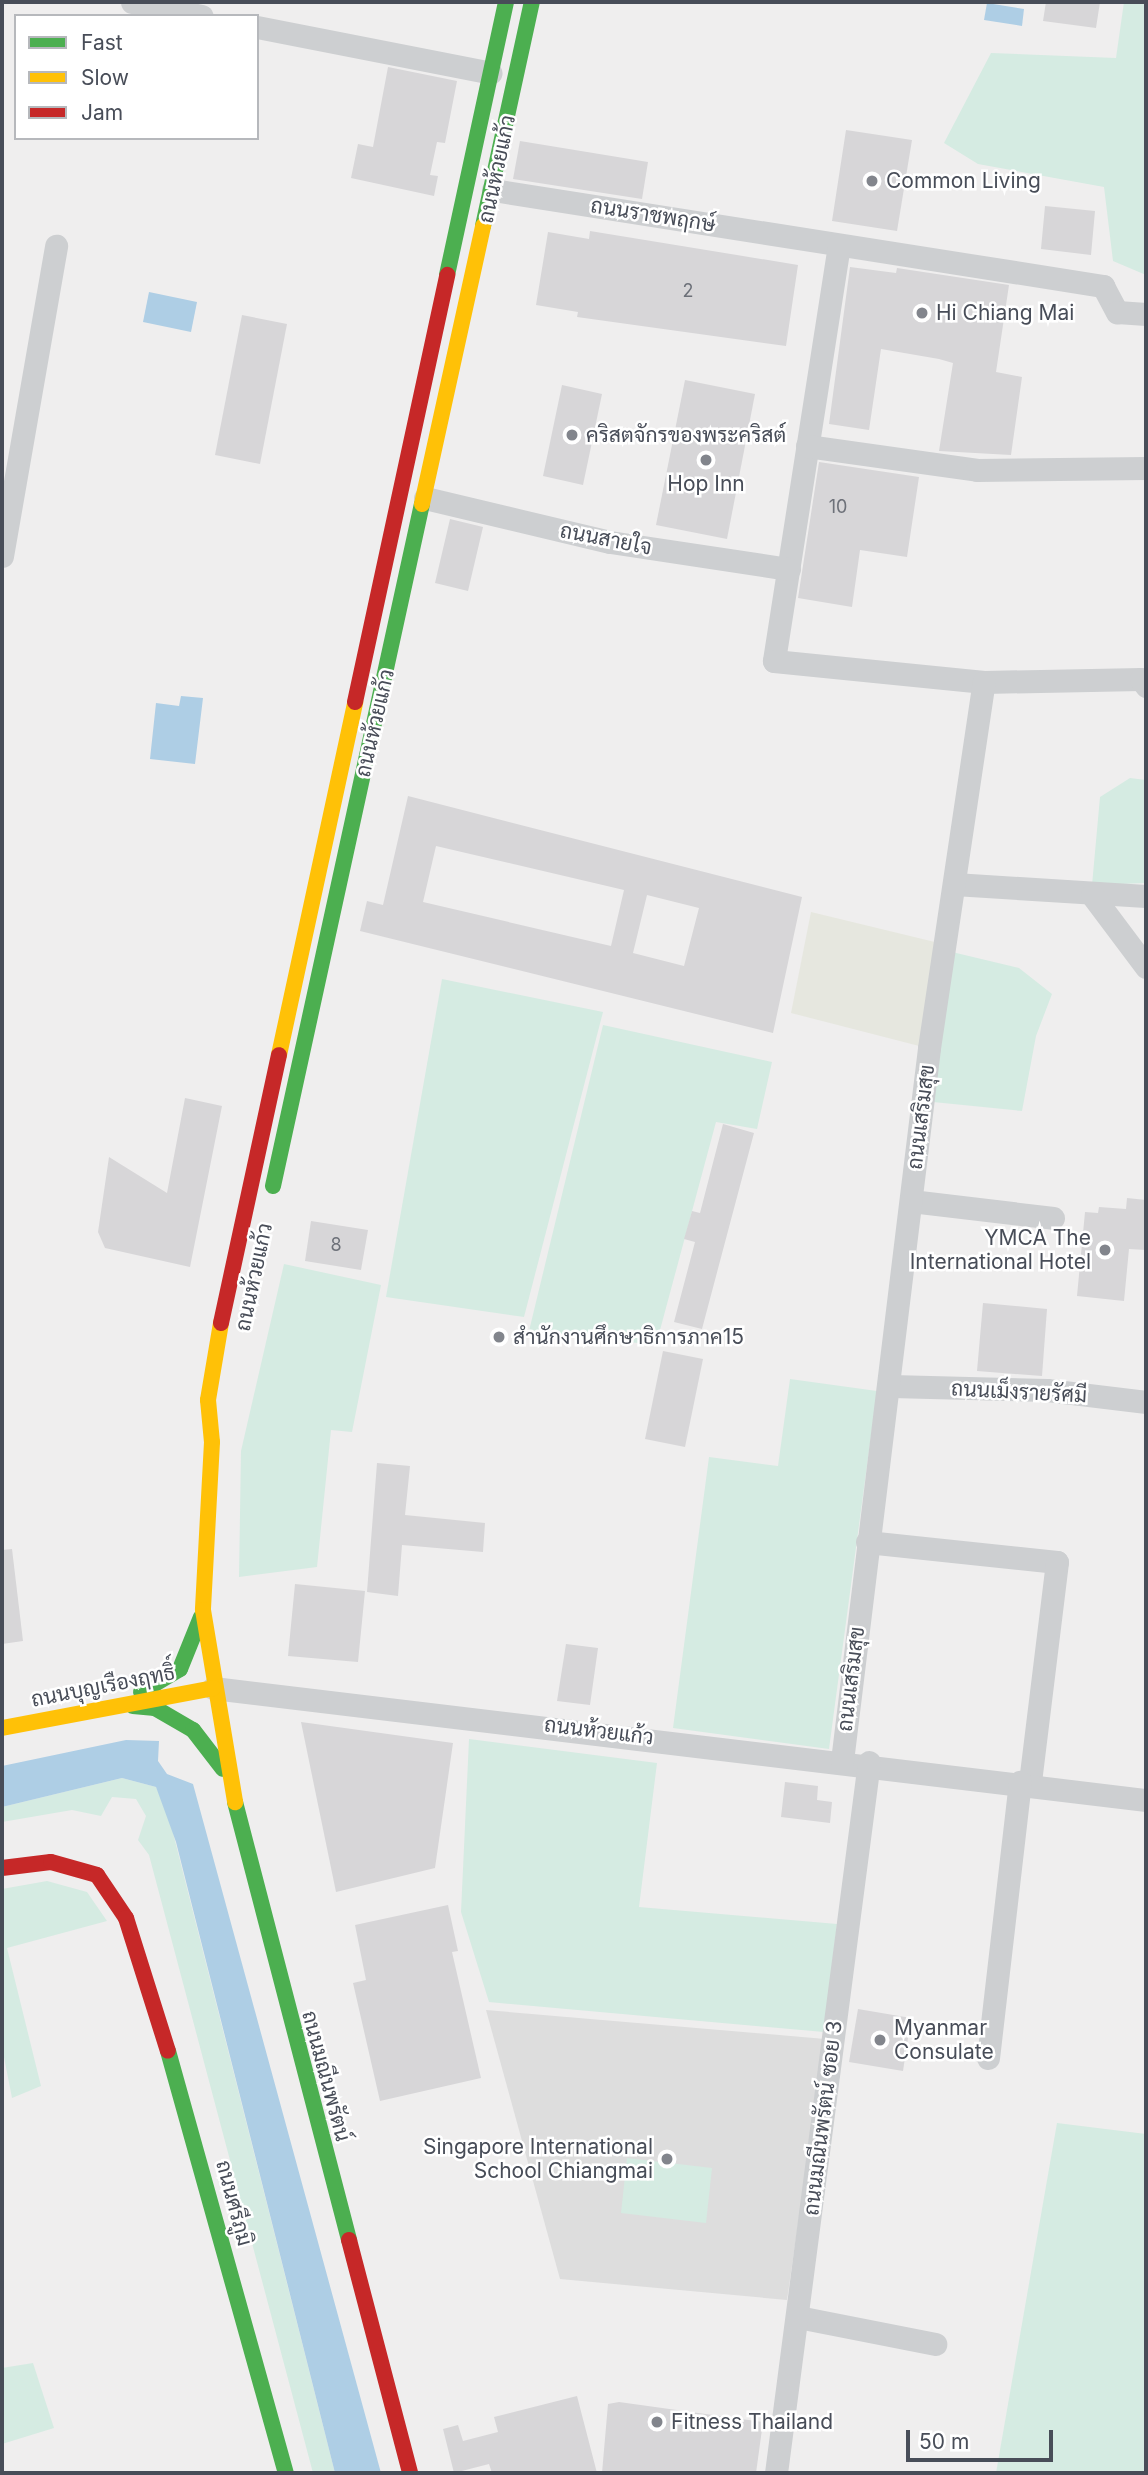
<!DOCTYPE html>
<html>
<head>
<meta charset="utf-8">
<style>
  body { margin:0 }
  #map { position:relative; width:1148px; height:2475px; overflow:hidden; background:#efeeee; font-family:Inter,Sarabun,sans-serif }
  div>[style] { position:absolute }
  .commercial>* { inset:0; background:#e6e7df }
  .education>* { inset:0; background:#ddd }
  .green>* { inset:0; background:#d5ebe2 }
  .water>* { inset:0; background:#aecee5 }
  .building>* { inset:0; background:#d7d6d8 }
  .street>* { height:23px; margin:-11.5px; padding:0 11.5px; transform-origin:11.5px; border-radius:11.5px; background:#cdcfd1 }
  .fast>* { height:16px; margin:-8px; padding:0 8px; transform-origin:8px; border-radius:8px; background:#4caf50 }
  .slow>* { height:16px; margin:-8px; padding:0 8px; transform-origin:8px; border-radius:8px; background:#ffc107 }
  .jam>* { height:16px; margin:-8px; padding:0 8px; transform-origin:8px; border-radius:8px; background:#c62828 }
  .dots>* { width:19px; height:19px; translate:-50% -50%; box-sizing:border-box; border:4px solid #fff; border-radius:50% }
  span { translate:-50% -50%; white-space:nowrap; text-align:center; line-height:1.15; -webkit-text-stroke:5px #fff; paint-order:stroke }
  .number-label { font-size:18px; color:#6d7179 }
  .number-label span { -webkit-text-stroke-width:0 }
  .street-label { font-size:21px; color:#484d58 }
  .poi-label { font-size:21px; color:#484d58 }
  .left { translate:0 -50%; text-align:left }
  .right { translate:-100% -50%; text-align:right }
  .frame { position:absolute; inset:0; border:4px solid #484d58; pointer-events:none }
  .legend { position:absolute; left:14px; top:14px; width:245px; height:126px; box-sizing:border-box; background:#fff; border:2px solid #b6b8bc; margin:0; padding:9px 12px; list-style:none; font-size:21px; color:#484d58 }
  .legend li { display:flex; align-items:center; gap:14px; height:35px }
  .legend b { width:35px; border:2px solid #b6b8bc }
  .scale { position:absolute; left:906px; top:2430px; width:147px; height:32px; box-sizing:border-box; border:4px solid #484d58; border-top:0; padding-left:9px; font-size:21px; line-height:24px; white-space:nowrap; color:#484d58; -webkit-text-stroke:5px #fff; paint-order:stroke }
</style>
</head>
<body>
<div id="map">
  <div class="commercial">
    <i style="clip-path:polygon(811px 912px,943px 944px,927px 1048px,791px 1013px)"></i>
  </div>
  <div class="education">
    <i style="clip-path:polygon(486px 2010px,825px 2039px,787px 2300px,560px 2279px)"></i>
  </div>
  <div class="green">
    <i style="clip-path:polygon(1124px 2px,1146px 2px,1146px 275px,1113px 261px,1104px 187px,978px 164px,944px 143px,991px 53px,1116px 58px)"></i>
    <i style="clip-path:polygon(1130px 778px,1146px 780px,1146px 883px,1092px 885px,1100px 797px)"></i>
    <i style="clip-path:polygon(952px 952px,1019px 968px,1052px 994px,1036px 1036px,1022px 1111px,933px 1102px)"></i>
    <i style="clip-path:polygon(442px 979px,603px 1012px,524px 1317px,386px 1297px)"></i>
    <i style="clip-path:polygon(603px 1025px,772px 1062px,757px 1129px,716px 1122px,656px 1345px,529px 1331px)"></i>
    <i style="clip-path:polygon(284px 1264px,381px 1285px,352px 1432px,331px 1430px,317px 1567px,239px 1577px,241px 1451px)"></i>
    <i style="clip-path:polygon(790px 1379px,877px 1391px,829px 1749px,673px 1728px,709px 1457px,778px 1466px)"></i>
    <i style="clip-path:polygon(469px 1739px,657px 1763px,639px 1907px,837px 1924px,824px 2032px,489px 2002px,461px 1912px)"></i>
    <i style="clip-path:polygon(122px 1778px,156px 1787px,167px 1809px,335px 2473px,313px 2473px,149px 1855px,138px 1840px,146px 1816px,136px 1799px,112px 1797px,101px 1816px,72px 1810px,2px 1822px,2px 1807px)"></i>
    <i style="clip-path:polygon(47px 1881px,87px 1892px,107px 1921px,7px 1948px,41px 2086px,12px 2098px,2px 2047px,2px 1889px)"></i>
    <i style="clip-path:polygon(1057px 2123px,1146px 2134px,1146px 2473px,996px 2473px)"></i>
    <i style="clip-path:polygon(627px 2158px,712px 2168px,706px 2223px,621px 2213px)"></i>
    <i style="clip-path:polygon(33px 2363px,54px 2428px,2px 2444px,2px 2368px)"></i>
  </div>
  <div class="water">
    <i style="clip-path:polygon(987px 3px,1024px 9px,1022px 26px,984px 20px)"></i>
    <i style="clip-path:polygon(149px 292px,197px 302px,191px 332px,143px 322px)"></i>
    <i style="clip-path:polygon(181px 696px,203px 698px,195px 764px,150px 759px,156px 703px,179px 706px)"></i>
    <i style="clip-path:polygon(126px 1740px,159px 1741px,158px 1761px,167px 1774px,193px 1784px,381px 2473px,335px 2473px,176px 1842px,156px 1787px,122px 1778px,2px 1807px,2px 1766px)"></i>
  </div>
  <div class="building">
    <i style="clip-path:polygon(1046px 2px,1100px 2px,1096px 28px,1043px 21px)"></i>
    <i style="clip-path:polygon(388px 67px,457px 81px,445px 143px,437px 142px,430px 175px,438px 176px,434px 196px,351px 178px,358px 144px,373px 147px)"></i>
    <i style="clip-path:polygon(846px 130px,912px 140px,897px 231px,832px 221px)"></i>
    <i style="clip-path:polygon(520px 141px,648px 162px,642px 199px,513px 179px)"></i>
    <i style="clip-path:polygon(1045px 206px,1095px 211px,1091px 255px,1041px 249px)"></i>
    <i style="clip-path:polygon(590px 231px,798px 265px,786px 346px,577px 317px,578px 312px,536px 305px,548px 232px,589px 239px)"></i>
    <i style="clip-path:polygon(850px 267px,896px 273px,897px 268px,1009px 285px,996px 372px,1022px 377px,1011px 455px,939px 451px,953px 363px,939px 359px,881px 349px,869px 430px,829px 424px)"></i>
    <i style="clip-path:polygon(242px 315px,287px 324px,260px 464px,215px 455px)"></i>
    <i style="clip-path:polygon(685px 380px,755px 394px,727px 539px,656px 525px)"></i>
    <i style="clip-path:polygon(562px 385px,602px 394px,583px 485px,543px 476px)"></i>
    <i style="clip-path:polygon(819px 462px,919px 477px,907px 557px,860px 550px,852px 607px,798px 598px)"></i>
    <i style="clip-path:polygon(450px 519px,483px 527px,468px 591px,435px 583px)"></i>
    <i style="clip-path:polygon(evenodd,408px 796px,802px 897px,773px 1033px,360px 931px,367px 901px,383px 905px,408px 796px,436px 846px,624px 890px,611px 946px,423px 902px,436px 846px,408px 796px,647px 895px,699px 908px,684px 966px,633px 953px,647px 895px)"></i>
    <i style="clip-path:polygon(185px 1098px,222px 1106px,190px 1267px,105px 1248px,98px 1232px,109px 1157px,167px 1193px)"></i>
    <i style="clip-path:polygon(723px 1124px,754px 1133px,702px 1329px,674px 1322px,695px 1242px,684px 1239px,692px 1211px,700px 1213px)"></i>
    <i style="clip-path:polygon(1127px 1198px,1146px 1200px,1146px 1250px,1129px 1249px,1124px 1301px,1077px 1296px,1085px 1212px,1098px 1213px,1099px 1207px,1126px 1209px)"></i>
    <i style="clip-path:polygon(311px 1221px,368px 1230px,361px 1270px,305px 1261px)"></i>
    <i style="clip-path:polygon(983px 1303px,1047px 1309px,1042px 1376px,977px 1371px)"></i>
    <i style="clip-path:polygon(663px 1351px,703px 1359px,685px 1447px,645px 1439px)"></i>
    <i style="clip-path:polygon(377px 1463px,410px 1466px,405px 1515px,485px 1523px,483px 1552px,402px 1545px,398px 1596px,367px 1592px)"></i>
    <i style="clip-path:polygon(12px 1549px,23px 1641px,2px 1644px,2px 1550px)"></i>
    <i style="clip-path:polygon(295px 1584px,365px 1591px,358px 1662px,288px 1656px)"></i>
    <i style="clip-path:polygon(566px 1644px,598px 1648px,590px 1705px,557px 1701px)"></i>
    <i style="clip-path:polygon(301px 1722px,453px 1743px,435px 1868px,336px 1892px)"></i>
    <i style="clip-path:polygon(785px 1782px,818px 1786px,817px 1800px,832px 1802px,830px 1823px,781px 1817px)"></i>
    <i style="clip-path:polygon(448px 1905px,458px 1951px,452px 1952px,481px 2078px,380px 2101px,353px 1983px,366px 1980px,355px 1925px)"></i>
    <i style="clip-path:polygon(858px 2009px,911px 2018px,903px 2071px,849px 2062px)"></i>
    <i style="clip-path:polygon(577px 2396px,597px 2473px,492px 2473px,489px 2464px,454px 2473px,443px 2429px,458px 2425px,463px 2441px,498px 2432px,494px 2417px)"></i>
    <i style="clip-path:polygon(619px 2402px,763px 2422px,756px 2473px,602px 2473px,608px 2404px)"></i>
  </div>
  <div class="street">
    <i style="left:132px;top:2px;width:71px;rotate:11.3deg"></i>
    <i style="left:257px;top:27px;width:238px;rotate:11.1deg"></i>
    <i style="left:493px;top:190px;width:618px;rotate:8.94deg"></i>
    <i style="left:1103px;top:286px;width:30px;rotate:62deg"></i>
    <i style="left:1117px;top:312px;width:29px;rotate:4deg"></i>
    <i style="left:839px;top:245px;width:421px;rotate:98.9deg"></i>
    <i style="left:774px;top:661px;width:211px;rotate:5.7deg"></i>
    <i style="left:984px;top:682px;width:157px;rotate:-1.1deg"></i>
    <i style="left:1141px;top:679px;width:9px;rotate:54deg"></i>
    <i style="left:807px;top:446px;width:172px;rotate:8deg"></i>
    <i style="left:977px;top:470px;width:169px;rotate:-0.7deg"></i>
    <i style="left:425px;top:498px;width:190px;rotate:13.4deg"></i>
    <i style="left:610px;top:542px;width:181px;rotate:8.6deg"></i>
    <i style="left:2px;top:556px;width:315px;rotate:-80.1deg"></i>
    <i style="left:954px;top:884px;width:192px;rotate:3.6deg"></i>
    <i style="left:1092px;top:895px;width:90px;rotate:53.1deg"></i>
    <i style="left:911px;top:1201px;width:143px;rotate:6.8deg"></i>
    <i style="left:891px;top:1386px;width:156px;rotate:1.5deg"></i>
    <i style="left:1047px;top:1390px;width:100px;rotate:6.9deg"></i>
    <i style="left:867px;top:1542px;width:191px;rotate:6deg"></i>
    <i style="left:1057px;top:1562px;width:223px;rotate:97deg"></i>
    <i style="left:213px;top:1688px;width:940px;rotate:6.85deg"></i>
    <i style="left:842px;top:1761px;width:718px;rotate:-83.04deg"></i>
    <i style="left:929px;top:1048px;width:370px;rotate:-81.5deg"></i>
    <i style="left:988px;top:2058px;width:278px;rotate:-83.4deg"></i>
    <i style="left:798px;top:2317px;width:140px;rotate:11.1deg"></i>
    <i style="left:776px;top:2473px;width:717px;rotate:-82.55deg"></i>
  </div>
  <div class="fast">
    <i style="left:483px;top:226px;width:229px;rotate:-77.7deg"></i>
    <i style="left:447px;top:275px;width:279px;rotate:-77.8deg"></i>
    <i style="left:273px;top:1186px;width:698px;rotate:-77.68deg"></i>
    <i style="left:141px;top:1692px;width:45px;rotate:-30.5deg"></i>
    <i style="left:180px;top:1669px;width:56px;rotate:-68deg"></i>
    <i style="left:133px;top:1706px;width:22px;rotate:5deg"></i>
    <i style="left:155px;top:1708px;width:44px;rotate:30.1deg"></i>
    <i style="left:193px;top:1730px;width:49px;rotate:52.4deg"></i>
    <i style="left:235px;top:1802px;width:453px;rotate:75.4deg"></i>
    <i style="left:168px;top:2051px;width:438px;rotate:74.4deg"></i>
  </div>
  <div class="slow">
    <i style="left:422px;top:504px;width:285px;rotate:-77.6deg"></i>
    <i style="left:279px;top:1055px;width:361px;rotate:-77.8deg"></i>
    <i style="left:221px;top:1323px;width:78px;rotate:99.6deg"></i>
    <i style="left:208px;top:1400px;width:42px;rotate:84.6deg"></i>
    <i style="left:212px;top:1442px;width:168px;rotate:93.1deg"></i>
    <i style="left:203px;top:1610px;width:195px;rotate:80.5deg"></i>
    <i style="left:2px;top:1728px;width:215px;rotate:-10.7deg"></i>
  </div>
  <div class="jam">
    <i style="left:355px;top:702px;width:437px;rotate:-77.8deg"></i>
    <i style="left:221px;top:1323px;width:274px;rotate:-77.8deg"></i>
    <i style="left:2px;top:1868px;width:49px;rotate:-7deg"></i>
    <i style="left:51px;top:1862px;width:48px;rotate:15.8deg"></i>
    <i style="left:97px;top:1875px;width:52px;rotate:56deg"></i>
    <i style="left:126px;top:1918px;width:139px;rotate:72.5deg"></i>
    <i style="left:349px;top:2240px;width:241px;rotate:75.3deg"></i>
  </div>
  <div class="dots">
    <i style="left:872px;top:181px;background:#82858c"></i>
    <i style="left:922px;top:313px;background:#82858c"></i>
    <i style="left:572px;top:435px;background:#82858c"></i>
    <i style="left:706px;top:460px;background:#82858c"></i>
    <i style="left:1105px;top:1250px;background:#82858c"></i>
    <i style="left:499px;top:1337px;background:#82858c"></i>
    <i style="left:880px;top:2040px;background:#82858c"></i>
    <i style="left:667px;top:2159px;background:#82858c"></i>
    <i style="left:657px;top:2422px;background:#82858c"></i>
  </div>
  <div class="number-label">
    <span style="left:688px;top:291px">2</span>
    <span style="left:838px;top:507px">10</span>
    <span style="left:336px;top:1245px">8</span>
  </div>
  <div class="street-label">
    <span style="left:497px;top:169px;rotate:-78deg">ถนนห้วยแก้ว</span>
    <span style="left:653px;top:215px;rotate:9deg">ถนนราชพฤกษ์</span>
    <span style="left:606px;top:539px;rotate:11deg">ถนนสายใจ</span>
    <span style="left:375px;top:723px;rotate:-77deg">ถนนห้วยแก้ว</span>
    <span style="left:921px;top:1117px;rotate:-83deg">ถนนเสริมสุข</span>
    <span style="left:254px;top:1277px;rotate:-78deg">ถนนห้วยแก้ว</span>
    <span style="left:1019px;top:1392px;rotate:3deg">ถนนเม็งรายรัศมี</span>
    <span style="left:851px;top:1679px;rotate:-83deg">ถนนเสริมสุข</span>
    <span style="left:103px;top:1686px;rotate:-11deg">ถนนบุญเรืองฤทธิ์</span>
    <span style="left:599px;top:1731px;rotate:7deg">ถนนห้วยแก้ว</span>
    <span style="left:326px;top:2076px;rotate:75deg">ถนนมณีนพรัตน์</span>
    <span style="left:823px;top:2118px;rotate:-83deg">ถนนมณีนพรัตน์ ซอย 3</span>
    <span style="left:234px;top:2203px;rotate:75deg">ถนนศรีภูมิ</span>
  </div>
  <div class="poi-label">
    <span class="left" style="left:886px;top:181px">Common Living</span>
    <span class="left" style="left:936px;top:313px">Hi Chiang Mai</span>
    <span class="left" style="left:586px;top:435px">คริสตจักรของพระคริสต์</span>
    <span style="left:706px;top:484px">Hop Inn</span>
    <span class="right" style="left:1091px;top:1250px">YMCA The<br>International Hotel</span>
    <span class="left" style="left:513px;top:1337px">สำนักงานศึกษาธิการภาค15</span>
    <span class="left" style="left:894px;top:2040px">Myanmar<br>Consulate</span>
    <span class="right" style="left:653px;top:2159px">Singapore International<br>School Chiangmai</span>
    <span class="left" style="left:671px;top:2422px">Fitness Thailand</span>
  </div>
  <div class="frame"></div>
  <ul class="legend">
  <li><b style="height:9px;background:#4caf50"></b>Fast</li>
  <li><b style="height:9px;background:#ffc107"></b>Slow</li>
  <li><b style="height:9px;background:#c62828"></b>Jam</li>
  </ul>
  <div class="scale">50 m</div>
</div>
</body>
</html>
